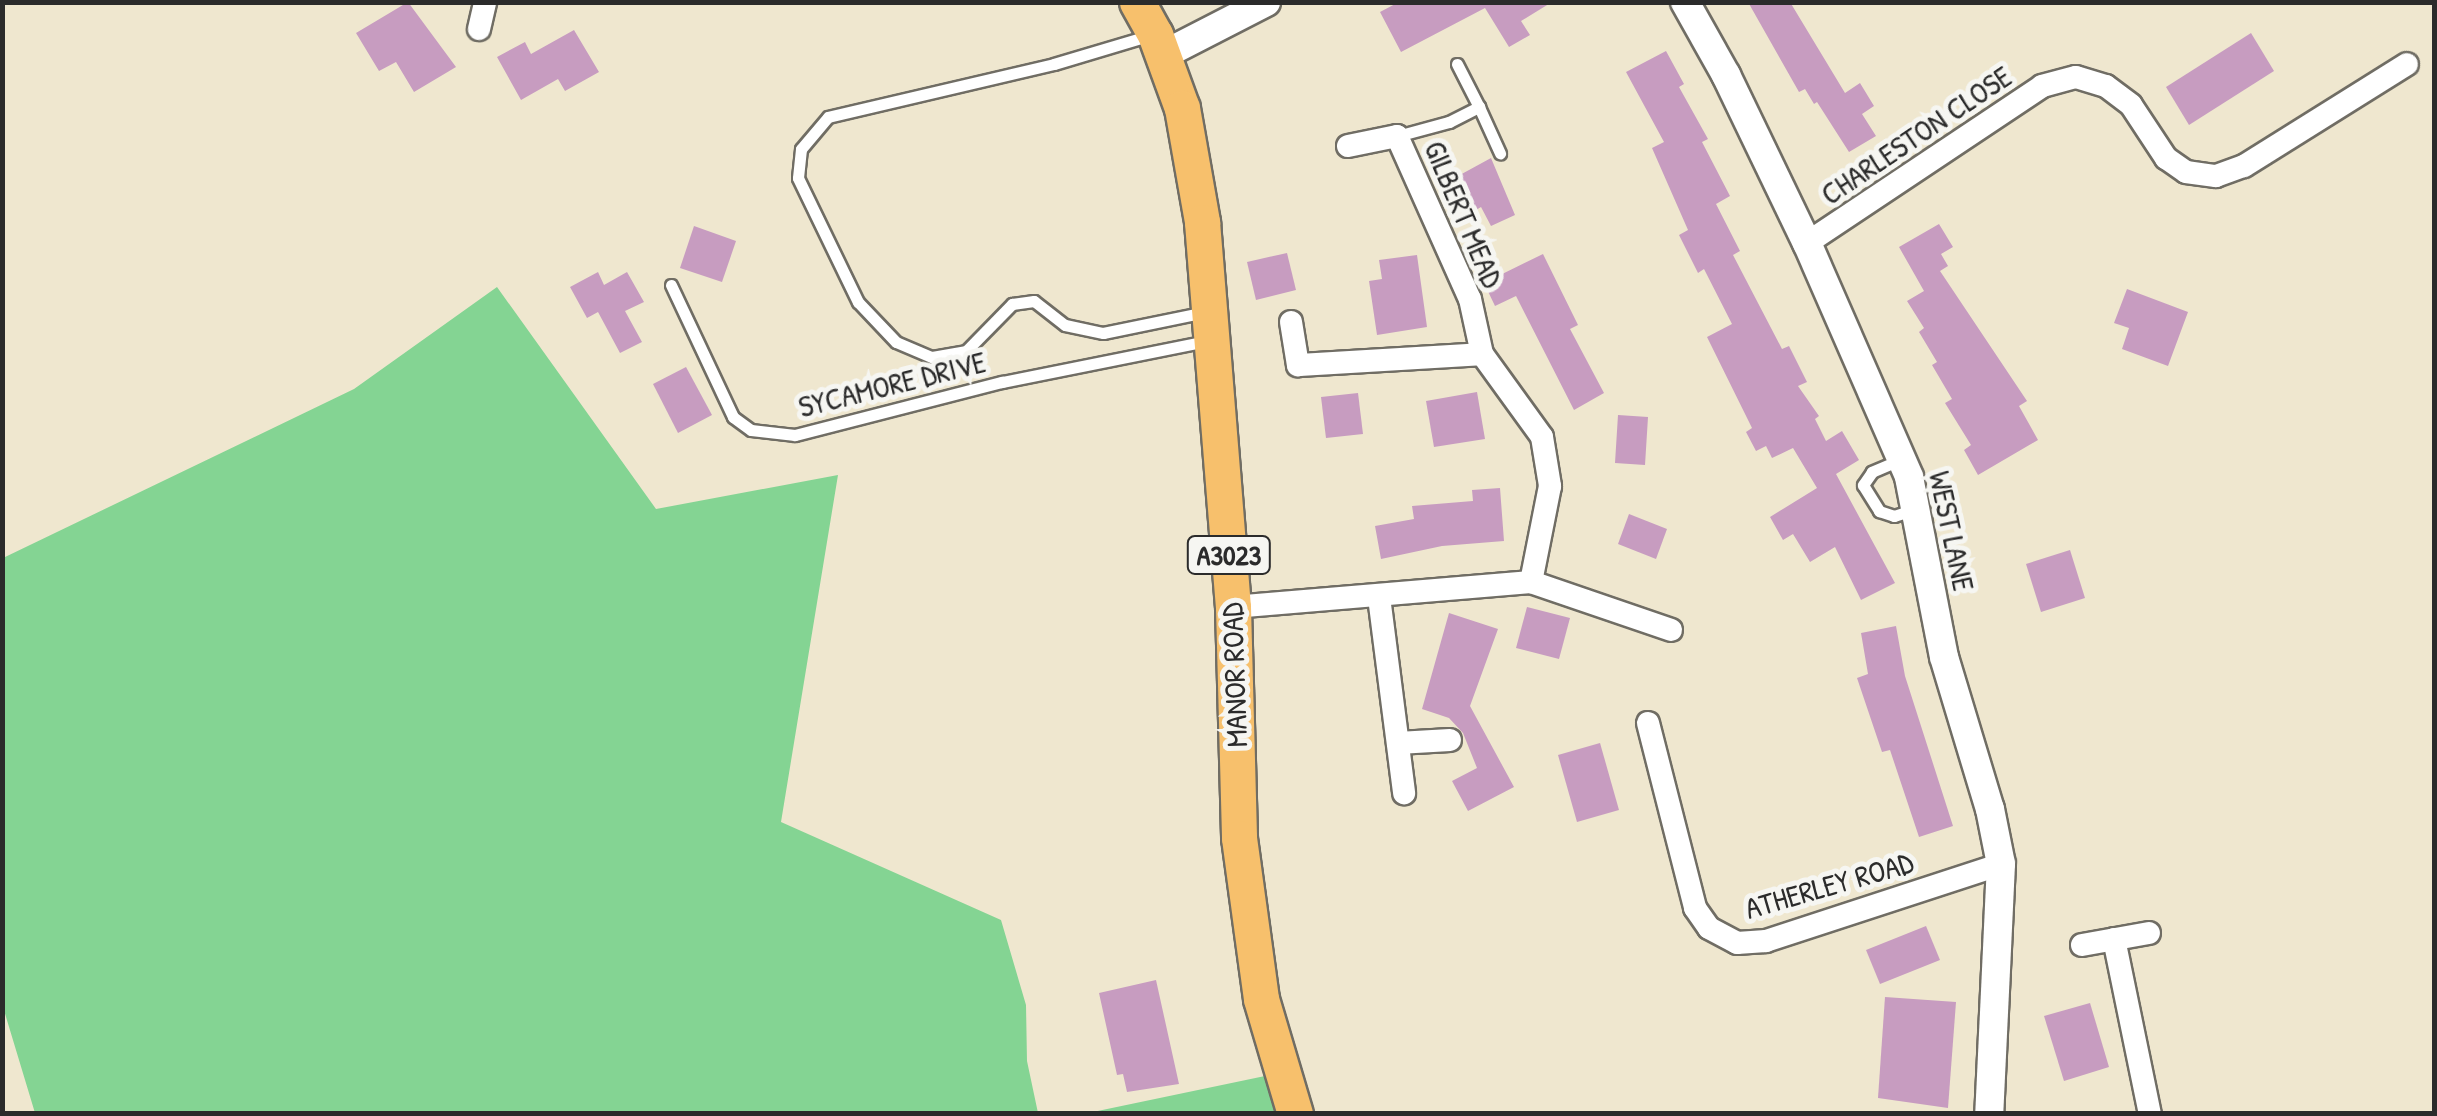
<!DOCTYPE html>
<html>
<head>
<meta charset="utf-8">
<style>
  body { margin:0 }
  #map { position:relative; width:2437px; height:1116px; overflow:hidden; background:#efe7cf; font-family:"Patrick Hand",sans-serif }
  div>[style] { position:absolute }
  .green>* { inset:0; background:#84d493 }
  .building>* { inset:0; background:#c79cc0 }
  .roads { filter:drop-shadow(2px 0 #706d64) drop-shadow(-2px 0 #706d64) drop-shadow(0 2px #706d64) drop-shadow(0 -2px #706d64) }
  .service>* { height:11px; margin:-5.5px; padding:0 5.5px; transform-origin:5.5px; border-radius:5.5px; background:#fff }
  .minor>* { height:22px; margin:-11px; padding:0 11px; transform-origin:11px; border-radius:11px; background:#fff }
  .tertiary>* { height:28px; margin:-14px; padding:0 14px; transform-origin:14px; border-radius:14px; background:#fff }
  .primary>* { height:35px; margin:-17.5px; padding:0 17.5px; transform-origin:17.5px; border-radius:17.5px; background:#f7c06c }
  span { translate:-50% -50%; white-space:nowrap; text-align:center; line-height:1.15; -webkit-text-stroke:10px #f6f6f2; paint-order:stroke }
  .shield-label span { padding:2px 8px; background:#f6f6f2; border:2px solid; border-radius:8px; -webkit-text-stroke-width:0 }
  .shield-label { font-size:28px; color:#2b2b2b; font-weight:700 }
  .street-label { font-size:30px; color:#2b2b2b }
  .frame { position:absolute; inset:0; border:5px solid #2b2b2b; pointer-events:none }
</style>
</head>
<body>
<div id="map">
  <div class="green">
    <i style="clip-path:polygon(497px 287px,656px 509px,838px 475px,781px 822px,1001px 920px,1026px 1005px,1027px 1061px,1038px 1113px,35px 1113px,3px 1007px,3px 558px,354px 389px)"></i>
    <i style="clip-path:polygon(1265px 1076px,1275px 1113px,1088px 1113px)"></i>
  </div>
  <div class="building">
    <i style="clip-path:polygon(408px 2px,456px 67px,414px 92px,396px 62px,379px 71px,356px 33px)"></i>
    <i style="clip-path:polygon(1399px 2px,1552px 2px,1521px 21px,1530px 35px,1509px 47px,1485px 8px,1401px 52px,1380px 12px)"></i>
    <i style="clip-path:polygon(1748px 2px,1790px 2px,1845px 93px,1860px 83px,1874px 106px,1862px 114px,1876px 136px,1849px 152px,1817px 102px,1814px 104px,1805px 89px,1799px 92px)"></i>
    <i style="clip-path:polygon(574px 30px,599px 72px,565px 91px,558px 79px,521px 100px,497px 57px,525px 42px,531px 54px)"></i>
    <i style="clip-path:polygon(2251px 33px,2274px 71px,2189px 125px,2166px 87px)"></i>
    <i style="clip-path:polygon(1666px 51px,1684px 84px,1679px 87px,1708px 139px,1702px 142px,1730px 196px,1716px 204px,1740px 251px,1733px 255px,1782px 349px,1789px 346px,1807px 382px,1798px 386px,1819px 416px,1815px 419px,1826px 441px,1842px 431px,1859px 460px,1836px 474px,1895px 583px,1861px 600px,1835px 547px,1810px 562px,1793px 534px,1783px 540px,1770px 517px,1817px 488px,1793px 448px,1772px 458px,1766px 446px,1756px 451px,1746px 432px,1752px 428px,1707px 337px,1732px 324px,1704px 269px,1698px 273px,1679px 235px,1688px 230px,1652px 148px,1664px 142px,1626px 72px)"></i>
    <i style="clip-path:polygon(1491px 158px,1515px 215px,1491px 226px,1481px 207px,1476px 210px,1458px 176px)"></i>
    <i style="clip-path:polygon(1939px 224px,1953px 247px,1941px 254px,1948px 266px,1940px 271px,2027px 401px,2019px 406px,2038px 440px,1978px 475px,1964px 450px,1971px 445px,1945px 403px,1952px 399px,1932px 365px,1937px 362px,1919px 332px,1924px 328px,1907px 301px,1924px 291px,1899px 247px)"></i>
    <i style="clip-path:polygon(694px 226px,736px 241px,722px 282px,680px 268px)"></i>
    <i style="clip-path:polygon(1287px 253px,1296px 290px,1256px 300px,1247px 262px)"></i>
    <i style="clip-path:polygon(1543px 254px,1578px 325px,1570px 329px,1604px 393px,1574px 410px,1516px 296px,1495px 306px,1484px 283px)"></i>
    <i style="clip-path:polygon(1417px 255px,1427px 327px,1377px 335px,1369px 281px,1382px 279px,1379px 260px)"></i>
    <i style="clip-path:polygon(598px 272px,604px 285px,627px 272px,644px 302px,625px 311px,642px 342px,620px 353px,598px 312px,587px 318px,570px 287px)"></i>
    <i style="clip-path:polygon(2127px 289px,2188px 312px,2168px 366px,2122px 349px,2129px 328px,2114px 323px)"></i>
    <i style="clip-path:polygon(686px 367px,712px 415px,678px 433px,653px 384px)"></i>
    <i style="clip-path:polygon(1477px 392px,1485px 439px,1434px 447px,1426px 401px)"></i>
    <i style="clip-path:polygon(1358px 393px,1363px 434px,1326px 438px,1321px 397px)"></i>
    <i style="clip-path:polygon(1618px 415px,1648px 417px,1645px 465px,1615px 463px)"></i>
    <i style="clip-path:polygon(1500px 488px,1504px 541px,1442px 546px,1381px 559px,1375px 526px,1414px 519px,1412px 506px,1473px 501px,1472px 490px)"></i>
    <i style="clip-path:polygon(1629px 514px,1667px 529px,1656px 559px,1618px 544px)"></i>
    <i style="clip-path:polygon(2070px 550px,2085px 598px,2041px 612px,2026px 564px)"></i>
    <i style="clip-path:polygon(1527px 607px,1570px 618px,1559px 659px,1516px 648px)"></i>
    <i style="clip-path:polygon(1449px 613px,1498px 629px,1470px 706px,1514px 787px,1468px 811px,1452px 781px,1477px 768px,1463px 733px,1449px 718px,1422px 709px)"></i>
    <i style="clip-path:polygon(1896px 626px,1905px 676px,1953px 826px,1919px 837px,1890px 750px,1882px 752px,1857px 678px,1868px 674px,1861px 633px)"></i>
    <i style="clip-path:polygon(1600px 743px,1619px 810px,1577px 822px,1558px 755px)"></i>
    <i style="clip-path:polygon(1926px 926px,1940px 960px,1880px 984px,1866px 950px)"></i>
    <i style="clip-path:polygon(1156px 980px,1179px 1084px,1127px 1092px,1123px 1074px,1117px 1075px,1099px 993px)"></i>
    <i style="clip-path:polygon(1885px 997px,1956px 1002px,1948px 1108px,1878px 1098px)"></i>
    <i style="clip-path:polygon(2090px 1003px,2109px 1067px,2064px 1081px,2044px 1016px)"></i>
  </div>
  <div class="roads">
    <div class="service">
      <i style="left:1151px;top:35px;width:101px;rotate:163.4deg"></i>
      <i style="left:1054px;top:64px;width:232px;rotate:166.8deg"></i>
      <i style="left:828px;top:117px;width:42px;rotate:130.2deg"></i>
      <i style="left:801px;top:149px;width:29px;rotate:96deg"></i>
      <i style="left:798px;top:178px;width:138px;rotate:64.2deg"></i>
      <i style="left:858px;top:302px;width:55px;rotate:46.5deg"></i>
      <i style="left:896px;top:342px;width:39px;rotate:23deg"></i>
      <i style="left:932px;top:357px;width:35px;rotate:-10deg"></i>
      <i style="left:966px;top:351px;width:66px;rotate:-45.6deg"></i>
      <i style="left:1012px;top:304px;width:22px;rotate:-8deg"></i>
      <i style="left:1034px;top:301px;width:39px;rotate:38deg"></i>
      <i style="left:1065px;top:325px;width:39px;rotate:12deg"></i>
      <i style="left:1103px;top:333px;width:104px;rotate:-11.6deg"></i>
      <i style="left:1457px;top:64px;width:48px;rotate:62.9deg"></i>
      <i style="left:1397px;top:136px;width:54px;rotate:-15.1deg"></i>
      <i style="left:1449px;top:122px;width:34px;rotate:-27deg"></i>
      <i style="left:1479px;top:107px;width:51px;rotate:65.5deg"></i>
      <i style="left:671px;top:285px;width:146px;rotate:64.8deg"></i>
      <i style="left:733px;top:417px;width:22px;rotate:36deg"></i>
      <i style="left:751px;top:430px;width:44px;rotate:6.5deg"></i>
      <i style="left:795px;top:435px;width:214px;rotate:-14.4deg"></i>
      <i style="left:1002px;top:382px;width:209px;rotate:-11.3deg"></i>
      <i style="left:1902px;top:459px;width:33px;rotate:157deg"></i>
      <i style="left:1872px;top:472px;width:16px;rotate:125deg"></i>
      <i style="left:1863px;top:485px;width:31px;rotate:58deg"></i>
      <i style="left:1879px;top:511px;width:16px;rotate:18deg"></i>
      <i style="left:1894px;top:516px;width:20px;rotate:-18deg"></i>
    </div>
    <div class="minor">
      <i style="left:479px;top:29px;width:28px;rotate:-77deg"></i>
      <i style="left:1348px;top:146px;width:50px;rotate:-11.5deg"></i>
      <i style="left:1397px;top:136px;width:179px;rotate:65.9deg"></i>
      <i style="left:1470px;top:299px;width:56px;rotate:77.7deg"></i>
      <i style="left:1482px;top:354px;width:102px;rotate:54.1deg"></i>
      <i style="left:1542px;top:437px;width:50px;rotate:80.7deg"></i>
      <i style="left:1550px;top:486px;width:98px;rotate:101.2deg"></i>
      <i style="left:1807px;top:243px;width:283px;rotate:-33.7deg"></i>
      <i style="left:2042px;top:86px;width:35px;rotate:-15deg"></i>
      <i style="left:2076px;top:77px;width:31px;rotate:17deg"></i>
      <i style="left:2106px;top:86px;width:31px;rotate:37deg"></i>
      <i style="left:2131px;top:105px;width:64px;rotate:56.6deg"></i>
      <i style="left:2166px;top:158px;width:24px;rotate:35deg"></i>
      <i style="left:2186px;top:172px;width:30px;rotate:8deg"></i>
      <i style="left:2216px;top:176px;width:30px;rotate:-20deg"></i>
      <i style="left:2244px;top:166px;width:192px;rotate:-32deg"></i>
      <i style="left:1291px;top:322px;width:44px;rotate:80.8deg"></i>
      <i style="left:1298px;top:365px;width:184px;rotate:-3.4deg"></i>
      <i style="left:1379px;top:597px;width:198px;rotate:82.7deg"></i>
      <i style="left:1233px;top:607px;width:299px;rotate:-4.8deg"></i>
      <i style="left:1531px;top:582px;width:148px;rotate:18.9deg"></i>
      <i style="left:1648px;top:723px;width:191px;rotate:75.7deg"></i>
      <i style="left:1695px;top:908px;width:24px;rotate:55deg"></i>
      <i style="left:1709px;top:928px;width:32px;rotate:28deg"></i>
      <i style="left:1737px;top:943px;width:29px;rotate:-4deg"></i>
      <i style="left:1766px;top:941px;width:247px;rotate:-18.1deg"></i>
      <i style="left:1398px;top:743px;width:52px;rotate:-3.3deg"></i>
      <i style="left:2114px;top:939px;width:179px;rotate:78.4deg"></i>
      <i style="left:2082px;top:945px;width:68px;rotate:-10.2deg"></i>
    </div>
    <div class="tertiary">
      <i style="left:1685px;top:2px;width:84px;rotate:60.7deg"></i>
      <i style="left:1726px;top:75px;width:187px;rotate:64.3deg"></i>
      <i style="left:1807px;top:243px;width:255px;rotate:66.4deg"></i>
      <i style="left:1909px;top:477px;width:183px;rotate:79deg"></i>
      <i style="left:1944px;top:657px;width:159px;rotate:73.2deg"></i>
      <i style="left:1990px;top:809px;width:56px;rotate:78.7deg"></i>
      <i style="left:2001px;top:864px;width:250px;rotate:92.7deg"></i>
      <i style="left:1163px;top:55px;width:116px;rotate:-27.2deg"></i>
    </div>
    <div class="primary">
      <i style="left:1137px;top:2px;width:37px;rotate:61deg"></i>
      <i style="left:1155px;top:34px;width:79px;rotate:70deg"></i>
      <i style="left:1182px;top:108px;width:116px;rotate:80deg"></i>
      <i style="left:1202px;top:222px;width:386px;rotate:85.4deg"></i>
      <i style="left:1233px;top:607px;width:231px;rotate:88.5deg"></i>
      <i style="left:1239px;top:838px;width:162px;rotate:82.2deg"></i>
      <i style="left:1261px;top:999px;width:120px;rotate:73.5deg"></i>
    </div>
  </div>
  <div class="shield-label">
    <span style="left:1229px;top:555px">A3023</span>
  </div>
  <div class="street-label">
    <span style="left:1916px;top:135px;rotate:-34deg">CHARLESTON CLOSE</span>
    <span style="left:1464px;top:214px;rotate:67deg">GILBERT MEAD</span>
    <span style="left:892px;top:384px;rotate:-14deg">SYCAMORE DRIVE</span>
    <span style="left:1952px;top:531px;rotate:78deg">WEST LANE</span>
    <span style="left:1234px;top:675px;rotate:-92deg">MANOR ROAD</span>
    <span style="left:1829px;top:885px;rotate:-16deg">ATHERLEY ROAD</span>
  </div>
  <div class="frame"></div>
</div>
</body>
</html>
